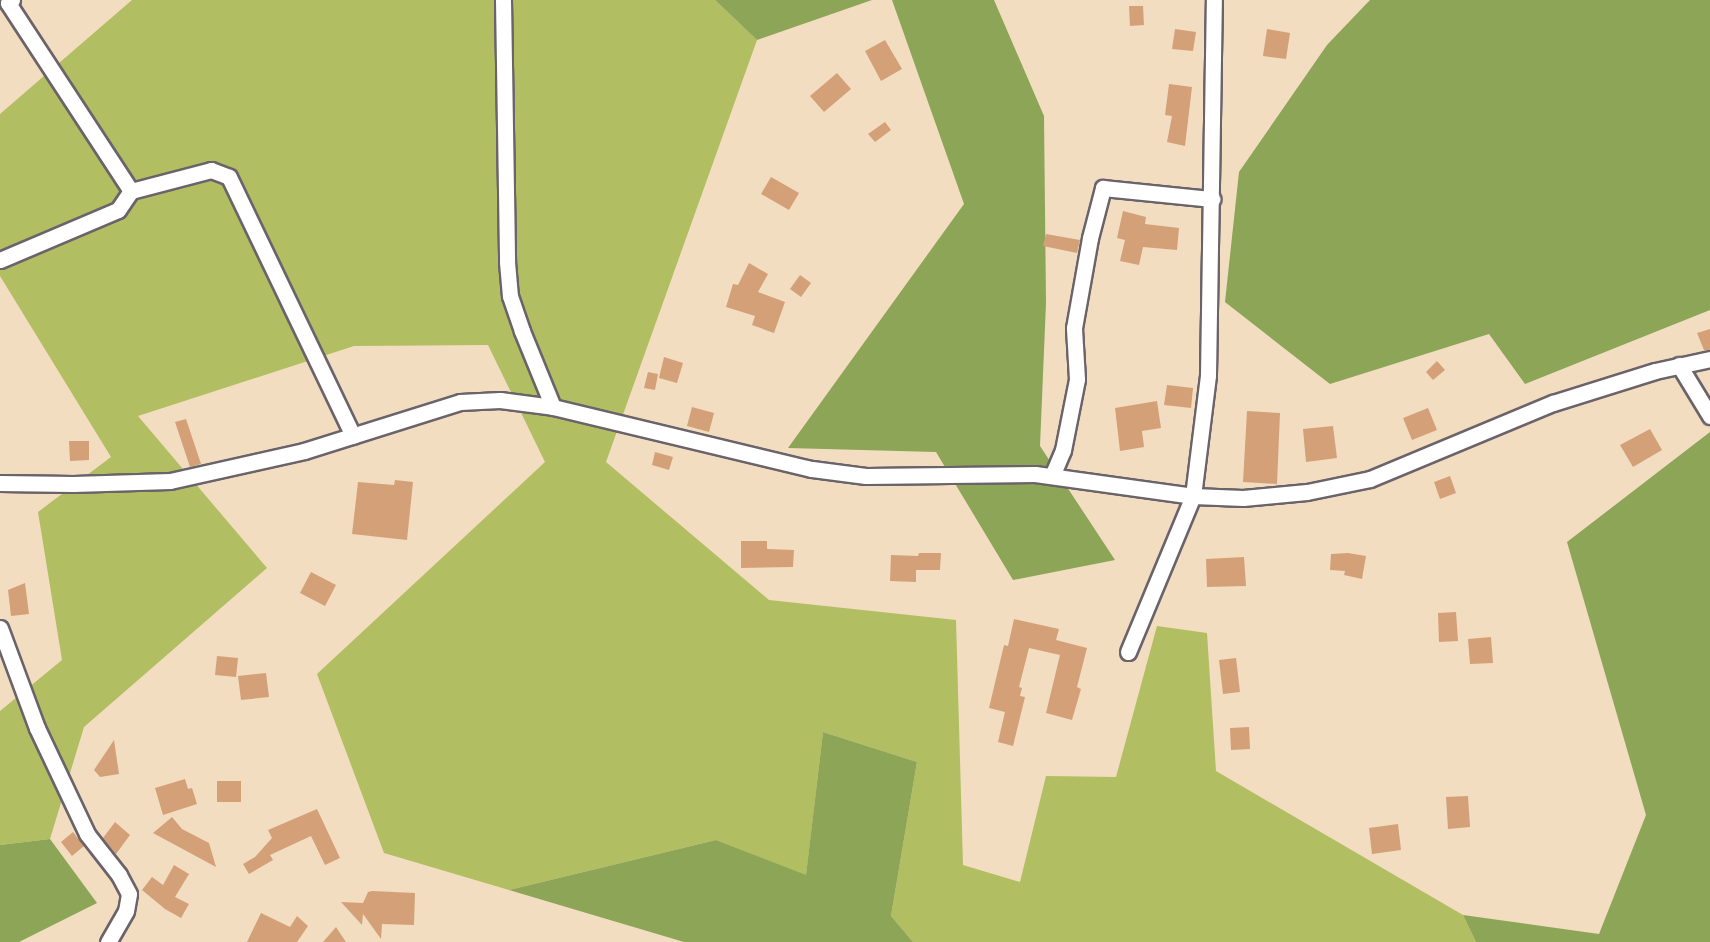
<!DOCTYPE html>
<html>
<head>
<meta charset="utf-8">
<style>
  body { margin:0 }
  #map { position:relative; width:1710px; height:942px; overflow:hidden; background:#f2ddc0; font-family:"Gochi Hand",sans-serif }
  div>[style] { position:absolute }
  .green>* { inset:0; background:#b1be61 }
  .forest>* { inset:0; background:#8ca557 }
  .building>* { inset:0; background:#d4a078 }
  .roads { filter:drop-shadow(2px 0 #6b636a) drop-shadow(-2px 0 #6b636a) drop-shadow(0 2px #6b636a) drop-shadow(0 -2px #6b636a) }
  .minor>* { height:15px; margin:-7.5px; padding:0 7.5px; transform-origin:7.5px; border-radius:7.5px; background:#fff }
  span { translate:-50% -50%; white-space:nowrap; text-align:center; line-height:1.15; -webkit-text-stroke:5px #fff; paint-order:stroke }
</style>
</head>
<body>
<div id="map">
  <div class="green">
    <i style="clip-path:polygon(132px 0,715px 0,757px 40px,606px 462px,769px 600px,956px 620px,963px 865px,1020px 882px,1046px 776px,1116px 777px,1157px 626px,1207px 633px,1216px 771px,1463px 915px,1476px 942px,913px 942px,891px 916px,917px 762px,823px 732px,806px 876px,716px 840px,509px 890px,384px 853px,317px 674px,545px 462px,488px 345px,354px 346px,138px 416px,267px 568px,84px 727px,50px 839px,0 845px,0 711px,62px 660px,38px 512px,111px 457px,0 276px,0 114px)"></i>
  </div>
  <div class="forest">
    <i style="clip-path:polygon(715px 0,872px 0,757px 40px)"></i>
    <i style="clip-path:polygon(892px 0,994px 0,1044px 116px,1046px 303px,1040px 446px,1115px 560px,1013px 580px,936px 452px,788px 448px,964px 204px)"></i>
    <i style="clip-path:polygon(1370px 0,1710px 0,1710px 310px,1525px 384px,1489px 334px,1330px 384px,1225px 302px,1239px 172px,1327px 45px)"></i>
    <i style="clip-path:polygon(1710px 432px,1710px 942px,1476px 942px,1463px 915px,1599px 934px,1646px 815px,1567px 542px)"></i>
    <i style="clip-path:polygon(823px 732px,917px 762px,891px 916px,913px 942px,684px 942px,509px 890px,716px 840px,806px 875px)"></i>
    <i style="clip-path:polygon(50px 839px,97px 903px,19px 942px,0 942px,0 845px)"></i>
  </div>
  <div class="building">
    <i style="clip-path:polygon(1129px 6px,1143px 6px,1144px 25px,1130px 26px)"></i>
    <i style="clip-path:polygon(1175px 29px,1196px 32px,1193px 51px,1172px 49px)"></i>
    <i style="clip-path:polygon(1267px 29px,1290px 33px,1286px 59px,1263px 56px)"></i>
    <i style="clip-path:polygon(885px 40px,902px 69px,881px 81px,865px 51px)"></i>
    <i style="clip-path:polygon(837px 73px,851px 89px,824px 112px,810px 96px)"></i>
    <i style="clip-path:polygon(1169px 84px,1192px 87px,1185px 146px,1167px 142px,1172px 116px,1165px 115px)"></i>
    <i style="clip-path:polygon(885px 122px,891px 130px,875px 142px,868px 134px)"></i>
    <i style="clip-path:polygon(771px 177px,799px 193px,789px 210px,761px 194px)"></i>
    <i style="clip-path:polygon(1123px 211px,1146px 217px,1145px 224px,1179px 228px,1177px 250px,1143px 247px,1139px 265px,1120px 261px,1125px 240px,1117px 238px)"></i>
    <i style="clip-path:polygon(1046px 234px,1080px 240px,1077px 253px,1043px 246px)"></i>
    <i style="clip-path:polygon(749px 263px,768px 274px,758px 292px,785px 302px,774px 333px,752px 325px,755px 316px,726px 307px,733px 284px,738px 285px)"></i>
    <i style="clip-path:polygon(800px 275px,811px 283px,801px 297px,790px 289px)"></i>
    <i style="clip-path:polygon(1710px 329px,1710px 350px,1704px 350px,1697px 333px)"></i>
    <i style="clip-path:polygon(664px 357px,683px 363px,677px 383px,659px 378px)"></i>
    <i style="clip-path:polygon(1437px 361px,1445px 370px,1433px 380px,1426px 372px)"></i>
    <i style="clip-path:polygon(648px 372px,658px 374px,655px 390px,644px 388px)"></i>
    <i style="clip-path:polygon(1167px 385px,1193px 388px,1191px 408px,1164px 405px)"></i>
    <i style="clip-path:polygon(1157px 401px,1161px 428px,1142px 431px,1144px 447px,1120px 451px,1115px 408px)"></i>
    <i style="clip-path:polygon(692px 407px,714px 413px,709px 432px,687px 426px)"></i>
    <i style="clip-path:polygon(1428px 408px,1437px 430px,1412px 440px,1403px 418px)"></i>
    <i style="clip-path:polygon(1247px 411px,1280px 413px,1277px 484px,1243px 482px)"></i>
    <i style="clip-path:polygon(186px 419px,201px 464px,190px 467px,175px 422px)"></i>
    <i style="clip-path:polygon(1333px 426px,1337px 458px,1306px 462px,1303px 429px)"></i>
    <i style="clip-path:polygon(1650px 429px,1662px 450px,1633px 467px,1620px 445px)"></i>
    <i style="clip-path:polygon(69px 441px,89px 441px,89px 460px,70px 461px)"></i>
    <i style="clip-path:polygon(655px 452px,673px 457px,669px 470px,652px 465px)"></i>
    <i style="clip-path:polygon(1450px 476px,1456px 493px,1440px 499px,1434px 482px)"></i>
    <i style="clip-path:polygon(395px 480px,413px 482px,407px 540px,352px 534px,358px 482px,394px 485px)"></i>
    <i style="clip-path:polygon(741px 541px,767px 541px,767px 549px,794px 550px,793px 567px,741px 568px)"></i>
    <i style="clip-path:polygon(919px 553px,941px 553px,940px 570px,916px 570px,916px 582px,890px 581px,891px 555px,918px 556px)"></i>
    <i style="clip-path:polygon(1348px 553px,1366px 556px,1362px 579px,1344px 575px,1345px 571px,1330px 570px,1331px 554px)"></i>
    <i style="clip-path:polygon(1244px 557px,1246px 586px,1207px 587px,1206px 559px)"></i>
    <i style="clip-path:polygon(311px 572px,336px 585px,325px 606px,300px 593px)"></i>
    <i style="clip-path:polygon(25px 583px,29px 614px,11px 616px,8px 590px)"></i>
    <i style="clip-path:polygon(1456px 612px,1458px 641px,1439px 642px,1438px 613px)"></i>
    <i style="clip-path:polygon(1014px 619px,1059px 629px,1056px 640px,1087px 648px,1077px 687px,1081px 689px,1072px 720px,1046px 713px,1060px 655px,1029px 648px,1019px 687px,1022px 688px,1020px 696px,1025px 697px,1013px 746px,998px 742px,1005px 712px,989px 708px,1004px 645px,1008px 646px)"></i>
    <i style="clip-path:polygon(1491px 637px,1493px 663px,1470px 664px,1468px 639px)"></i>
    <i style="clip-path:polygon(217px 656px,238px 658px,236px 677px,215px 675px)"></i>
    <i style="clip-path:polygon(1236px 658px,1240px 692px,1223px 694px,1219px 660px)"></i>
    <i style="clip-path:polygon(266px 673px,269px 697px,241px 700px,238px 676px)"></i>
    <i style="clip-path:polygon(1249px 727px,1250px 749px,1231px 750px,1230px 728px)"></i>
    <i style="clip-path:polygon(114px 740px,119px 774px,100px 777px,94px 770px)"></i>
    <i style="clip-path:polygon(185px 779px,188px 789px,192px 788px,197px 804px,163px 815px,155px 788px)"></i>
    <i style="clip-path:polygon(217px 781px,241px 781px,241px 802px,217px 802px)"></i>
    <i style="clip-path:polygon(1468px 796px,1470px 827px,1448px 829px,1446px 797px)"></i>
    <i style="clip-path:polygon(317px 809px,340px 858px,325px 865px,311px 836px,270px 855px,273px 860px,249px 874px,243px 864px,255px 857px,272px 838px,268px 830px)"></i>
    <i style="clip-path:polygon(172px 817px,182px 829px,209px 843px,216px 867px,153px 833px)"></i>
    <i style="clip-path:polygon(115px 822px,130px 835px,116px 854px,103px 838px)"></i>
    <i style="clip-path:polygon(1398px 824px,1401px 850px,1372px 854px,1369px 828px)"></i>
    <i style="clip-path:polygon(73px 832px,84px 846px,72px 856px,61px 842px)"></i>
    <i style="clip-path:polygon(174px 865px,189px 874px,175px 897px,189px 904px,181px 918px,165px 909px,142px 890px,152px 877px,163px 885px)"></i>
    <i style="clip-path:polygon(372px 891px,415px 893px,414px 925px,382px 924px,381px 939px,363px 914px,362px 925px,341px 902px,363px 903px,368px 892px)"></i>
    <i style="clip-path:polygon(261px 913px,290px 927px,297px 916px,308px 926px,297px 942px,247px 942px)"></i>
    <i style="clip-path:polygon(336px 927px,346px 942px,323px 942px)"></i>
  </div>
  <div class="roads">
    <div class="minor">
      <i style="left:12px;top:0;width:5px;rotate:143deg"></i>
      <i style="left:8px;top:3px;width:225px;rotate:56.8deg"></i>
      <i style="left:131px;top:191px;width:83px;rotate:-14.7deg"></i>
      <i style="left:211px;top:170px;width:19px;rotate:21deg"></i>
      <i style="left:229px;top:177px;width:287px;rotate:64.4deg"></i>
      <i style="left:503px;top:0;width:262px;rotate:89.1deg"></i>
      <i style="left:507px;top:262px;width:34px;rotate:85deg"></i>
      <i style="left:510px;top:296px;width:37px;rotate:71deg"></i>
      <i style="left:522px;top:331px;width:82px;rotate:67.8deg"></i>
      <i style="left:0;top:260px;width:128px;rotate:-23deg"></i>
      <i style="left:118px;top:210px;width:23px;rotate:-56deg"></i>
      <i style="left:1679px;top:365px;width:60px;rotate:58.7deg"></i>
      <i style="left:1052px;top:476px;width:28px;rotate:-67deg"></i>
      <i style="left:1063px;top:450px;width:72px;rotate:-78.8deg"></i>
      <i style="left:1077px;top:379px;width:51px;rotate:-93.4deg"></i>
      <i style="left:1074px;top:328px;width:91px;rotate:-79.9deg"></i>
      <i style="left:1090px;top:238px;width:52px;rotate:-75.4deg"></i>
      <i style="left:1103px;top:188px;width:110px;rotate:5.8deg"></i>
      <i style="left:0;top:483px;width:73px;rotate:0.8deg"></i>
      <i style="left:73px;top:484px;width:97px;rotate:-1.8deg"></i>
      <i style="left:170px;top:481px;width:137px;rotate:-12.6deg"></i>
      <i style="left:304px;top:451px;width:164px;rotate:-17.4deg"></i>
      <i style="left:460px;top:402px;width:40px;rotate:-2.9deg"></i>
      <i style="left:500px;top:400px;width:53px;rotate:7.5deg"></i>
      <i style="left:553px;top:407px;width:266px;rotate:13.5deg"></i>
      <i style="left:812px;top:469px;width:54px;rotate:7.4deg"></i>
      <i style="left:866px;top:476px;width:169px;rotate:-0.7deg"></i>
      <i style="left:1035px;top:474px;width:160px;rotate:7.9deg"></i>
      <i style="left:1193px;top:496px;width:50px;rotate:2.3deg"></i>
      <i style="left:1243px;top:498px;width:64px;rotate:-5.4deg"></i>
      <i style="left:1307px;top:492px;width:64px;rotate:-11.7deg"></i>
      <i style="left:1370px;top:479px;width:198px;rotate:-22.6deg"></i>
      <i style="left:1553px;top:403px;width:107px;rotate:-17.4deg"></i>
      <i style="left:1655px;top:371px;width:56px;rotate:-12.3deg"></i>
      <i style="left:0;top:628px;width:107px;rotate:69.7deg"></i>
      <i style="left:37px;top:728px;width:117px;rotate:64.7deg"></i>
      <i style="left:87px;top:834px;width:52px;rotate:52deg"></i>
      <i style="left:119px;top:875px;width:21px;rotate:62deg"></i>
      <i style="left:129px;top:894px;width:17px;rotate:100deg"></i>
      <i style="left:126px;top:911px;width:36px;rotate:120deg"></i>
      <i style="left:1128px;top:652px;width:169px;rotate:-67.4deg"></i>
      <i style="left:1193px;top:496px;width:122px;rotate:-82.9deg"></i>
      <i style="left:1208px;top:375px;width:375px;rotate:-89.1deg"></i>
    </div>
  </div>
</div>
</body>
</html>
